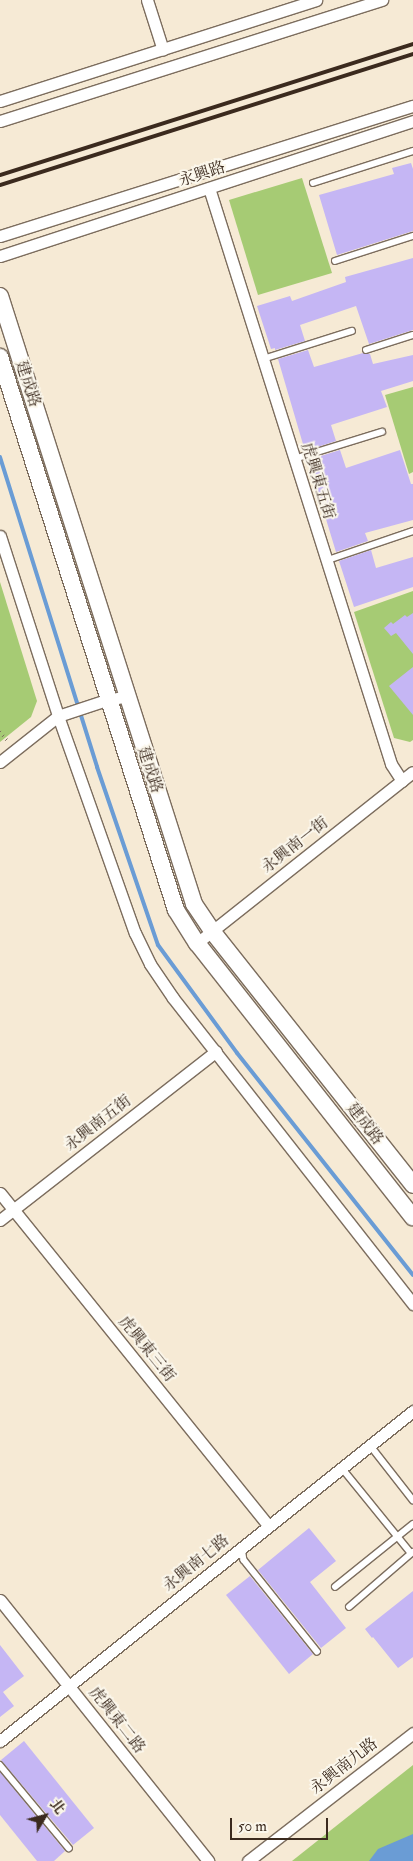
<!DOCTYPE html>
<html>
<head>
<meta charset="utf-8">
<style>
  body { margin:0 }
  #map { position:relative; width:413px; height:1861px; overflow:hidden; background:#f6ead5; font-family:"IM FELL Double Pica","Noto Serif TC",serif }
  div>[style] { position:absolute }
  .green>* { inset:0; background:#a6cb74 }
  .water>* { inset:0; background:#6a9cd5 }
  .stream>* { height:4px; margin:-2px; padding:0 2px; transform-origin:2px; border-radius:2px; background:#6a9cd5 }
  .building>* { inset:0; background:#c5b6f4 }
  .path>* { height:2.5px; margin-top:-1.25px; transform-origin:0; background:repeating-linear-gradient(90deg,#7c6d5e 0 1px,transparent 0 5px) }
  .roads { filter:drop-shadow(1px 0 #7c6d5e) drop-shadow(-1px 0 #7c6d5e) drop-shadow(0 1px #7c6d5e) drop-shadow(0 -1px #7c6d5e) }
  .lane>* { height:5.5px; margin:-2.75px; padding:0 2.75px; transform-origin:2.75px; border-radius:2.75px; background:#fff }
  .street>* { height:11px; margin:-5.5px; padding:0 5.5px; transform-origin:5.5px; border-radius:5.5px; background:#fff }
  .secondary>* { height:16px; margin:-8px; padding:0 8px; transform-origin:8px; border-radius:8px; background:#fff }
  .rail>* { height:4px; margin:-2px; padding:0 2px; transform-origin:2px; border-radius:2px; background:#3b2a1e }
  span { translate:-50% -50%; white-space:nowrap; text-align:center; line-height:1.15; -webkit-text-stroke:4px #fbf7ec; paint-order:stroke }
  .street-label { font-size:16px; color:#3b2a1e }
  .north { position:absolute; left:20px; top:1791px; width:50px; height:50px; -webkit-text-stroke:4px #fbf7ec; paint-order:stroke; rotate:53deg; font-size:14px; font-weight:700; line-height:20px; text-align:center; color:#3b2a1e }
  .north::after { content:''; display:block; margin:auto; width:18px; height:22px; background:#3b2a1e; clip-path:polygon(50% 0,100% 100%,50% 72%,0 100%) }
  .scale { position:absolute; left:230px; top:1818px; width:98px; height:22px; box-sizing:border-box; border:2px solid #3b2a1e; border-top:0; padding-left:6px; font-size:15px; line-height:18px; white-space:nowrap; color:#3b2a1e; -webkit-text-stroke:4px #fbf7ec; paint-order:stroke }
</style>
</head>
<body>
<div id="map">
  <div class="green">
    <i style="clip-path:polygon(302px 178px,332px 273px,258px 295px,229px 200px)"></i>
    <i style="clip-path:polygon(413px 387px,413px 472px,409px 474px,385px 395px)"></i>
    <i style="clip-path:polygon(0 582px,37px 701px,31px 717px,0 742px)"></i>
    <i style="clip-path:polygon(413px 591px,413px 740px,410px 742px,394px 738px,354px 612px)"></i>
    <i style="clip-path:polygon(413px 1765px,413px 1861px,292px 1861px)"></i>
  </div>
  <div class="water">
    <i style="clip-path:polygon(413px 1834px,413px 1861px,369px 1861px,378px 1849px)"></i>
  </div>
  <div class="stream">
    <i style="left:0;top:457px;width:325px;rotate:72.6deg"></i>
    <i style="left:97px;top:767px;width:188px;rotate:71.1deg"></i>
    <i style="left:158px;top:945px;width:134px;rotate:53.8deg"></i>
    <i style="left:237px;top:1053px;width:283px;rotate:51.6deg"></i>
  </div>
  <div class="building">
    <i style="clip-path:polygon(411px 163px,413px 169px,413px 231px,337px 255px,319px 195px,394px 174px,392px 168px)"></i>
    <i style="clip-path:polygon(413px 258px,413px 330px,369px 344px,356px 306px,300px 325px,305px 341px,275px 350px,275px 348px,271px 349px,257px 306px,290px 296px,292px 301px,346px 282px,345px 277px)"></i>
    <i style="clip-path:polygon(308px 350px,314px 367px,363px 353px,370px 354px,373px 364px,413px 355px,413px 381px,381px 391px,387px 407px,331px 425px,336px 441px,305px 451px,278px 359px)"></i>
    <i style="clip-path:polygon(340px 450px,346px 468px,400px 450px,411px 484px,413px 484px,413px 520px,365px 533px,368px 541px,336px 552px,308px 460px)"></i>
    <i style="clip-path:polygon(371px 550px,376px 568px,413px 557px,413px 587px,354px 607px,339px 561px)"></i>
    <i style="clip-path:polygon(413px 613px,413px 654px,396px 633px,391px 636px,384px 628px,391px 622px,393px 624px,405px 615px,407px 617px)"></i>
    <i style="clip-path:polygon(413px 667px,413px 715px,389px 686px)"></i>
    <i style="clip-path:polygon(309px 1528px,336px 1561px,310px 1582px,346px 1628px,321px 1648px,258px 1570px)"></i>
    <i style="clip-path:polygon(250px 1576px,313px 1654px,289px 1674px,226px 1595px)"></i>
    <i style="clip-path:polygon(413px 1591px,413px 1657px,398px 1668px,373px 1637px,372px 1638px,365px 1629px)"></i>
    <i style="clip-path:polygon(0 1645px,24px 1676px,3px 1692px,14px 1706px,0 1717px)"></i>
    <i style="clip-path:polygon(24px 1741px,94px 1828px,73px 1845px,1px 1760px)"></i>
    <i style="clip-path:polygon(0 1772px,65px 1851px,54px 1861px,37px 1861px,0 1815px)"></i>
  </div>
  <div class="path">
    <i style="left:0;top:731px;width:13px;rotate:51deg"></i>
  </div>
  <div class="roads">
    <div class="lane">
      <i style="left:313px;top:183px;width:105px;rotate:-17.7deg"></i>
      <i style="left:335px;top:261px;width:82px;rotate:-17.8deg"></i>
      <i style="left:366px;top:350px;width:49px;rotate:-17.7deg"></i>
      <i style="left:263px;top:359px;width:93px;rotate:-17.5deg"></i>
      <i style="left:294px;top:459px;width:92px;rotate:-17.1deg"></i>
      <i style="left:325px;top:561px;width:93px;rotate:-18.8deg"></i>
      <i style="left:370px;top:1445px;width:70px;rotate:52deg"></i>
      <i style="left:342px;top:1468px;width:109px;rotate:50.9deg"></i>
      <i style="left:242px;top:1548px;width:12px;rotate:81deg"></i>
      <i style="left:244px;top:1560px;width:117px;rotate:51.3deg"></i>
      <i style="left:335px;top:1587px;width:100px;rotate:-38.9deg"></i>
      <i style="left:349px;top:1607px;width:84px;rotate:-40.7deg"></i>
      <i style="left:0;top:1765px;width:108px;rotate:50.3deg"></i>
    </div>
    <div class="street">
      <i style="left:147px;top:0;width:52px;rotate:72.3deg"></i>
      <i style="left:0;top:101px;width:332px;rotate:-17.7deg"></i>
      <i style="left:0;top:121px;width:401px;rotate:-17.6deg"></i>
      <i style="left:209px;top:188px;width:604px;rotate:72.46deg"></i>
      <i style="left:391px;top:764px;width:20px;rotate:57deg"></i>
      <i style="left:0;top:236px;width:433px;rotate:-17.5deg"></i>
      <i style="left:0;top:256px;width:435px;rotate:-18.1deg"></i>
      <i style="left:0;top:536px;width:189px;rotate:72.1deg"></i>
      <i style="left:58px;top:716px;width:230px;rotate:70.5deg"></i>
      <i style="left:135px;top:933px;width:34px;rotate:64deg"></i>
      <i style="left:150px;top:964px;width:41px;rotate:55.9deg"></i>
      <i style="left:173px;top:998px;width:389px;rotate:51.9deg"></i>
      <i style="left:0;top:762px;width:74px;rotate:-38.4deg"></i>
      <i style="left:58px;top:716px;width:47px;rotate:-18.4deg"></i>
      <i style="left:103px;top:701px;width:24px;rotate:-12deg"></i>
      <i style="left:197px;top:943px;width:275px;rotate:-38.4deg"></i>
      <i style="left:0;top:1193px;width:428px;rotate:51.1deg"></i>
      <i style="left:0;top:1220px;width:274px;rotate:-38deg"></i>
      <i style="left:0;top:1600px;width:334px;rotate:51.4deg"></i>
      <i style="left:0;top:1741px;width:529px;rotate:-38.63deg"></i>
      <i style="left:248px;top:1861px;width:209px;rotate:-37.8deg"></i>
    </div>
    <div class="secondary">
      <i style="left:0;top:296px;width:638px;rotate:72.3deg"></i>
      <i style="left:194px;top:904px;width:32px;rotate:56deg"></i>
      <i style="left:212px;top:931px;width:324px;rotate:51.6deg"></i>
      <i style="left:0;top:357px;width:580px;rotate:72.35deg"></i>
      <i style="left:176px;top:910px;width:39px;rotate:58deg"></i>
      <i style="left:197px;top:943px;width:349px;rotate:51.8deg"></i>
    </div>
  </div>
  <div class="rail">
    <i style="left:0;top:175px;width:433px;rotate:-17.6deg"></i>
    <i style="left:0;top:185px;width:433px;rotate:-17.6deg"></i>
  </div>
  <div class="street-label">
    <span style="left:202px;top:174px;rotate:-18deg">永興路</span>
    <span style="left:28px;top:384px;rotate:72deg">建成路</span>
    <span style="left:318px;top:481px;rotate:73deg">虎興東五街</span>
    <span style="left:150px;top:770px;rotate:72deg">建成路</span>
    <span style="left:295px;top:845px;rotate:-38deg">永興南一街</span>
    <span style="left:98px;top:1123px;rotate:-38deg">永興南五街</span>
    <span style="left:365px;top:1124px;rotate:52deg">建成路</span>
    <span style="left:147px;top:1349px;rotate:51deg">虎興東三街</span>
    <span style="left:196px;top:1563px;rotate:-39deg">永興南七路</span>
    <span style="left:117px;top:1720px;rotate:52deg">虎興東二路</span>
    <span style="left:344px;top:1766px;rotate:-38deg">永興南九路</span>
  </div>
  <div class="north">北</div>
  <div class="scale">50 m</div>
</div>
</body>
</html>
